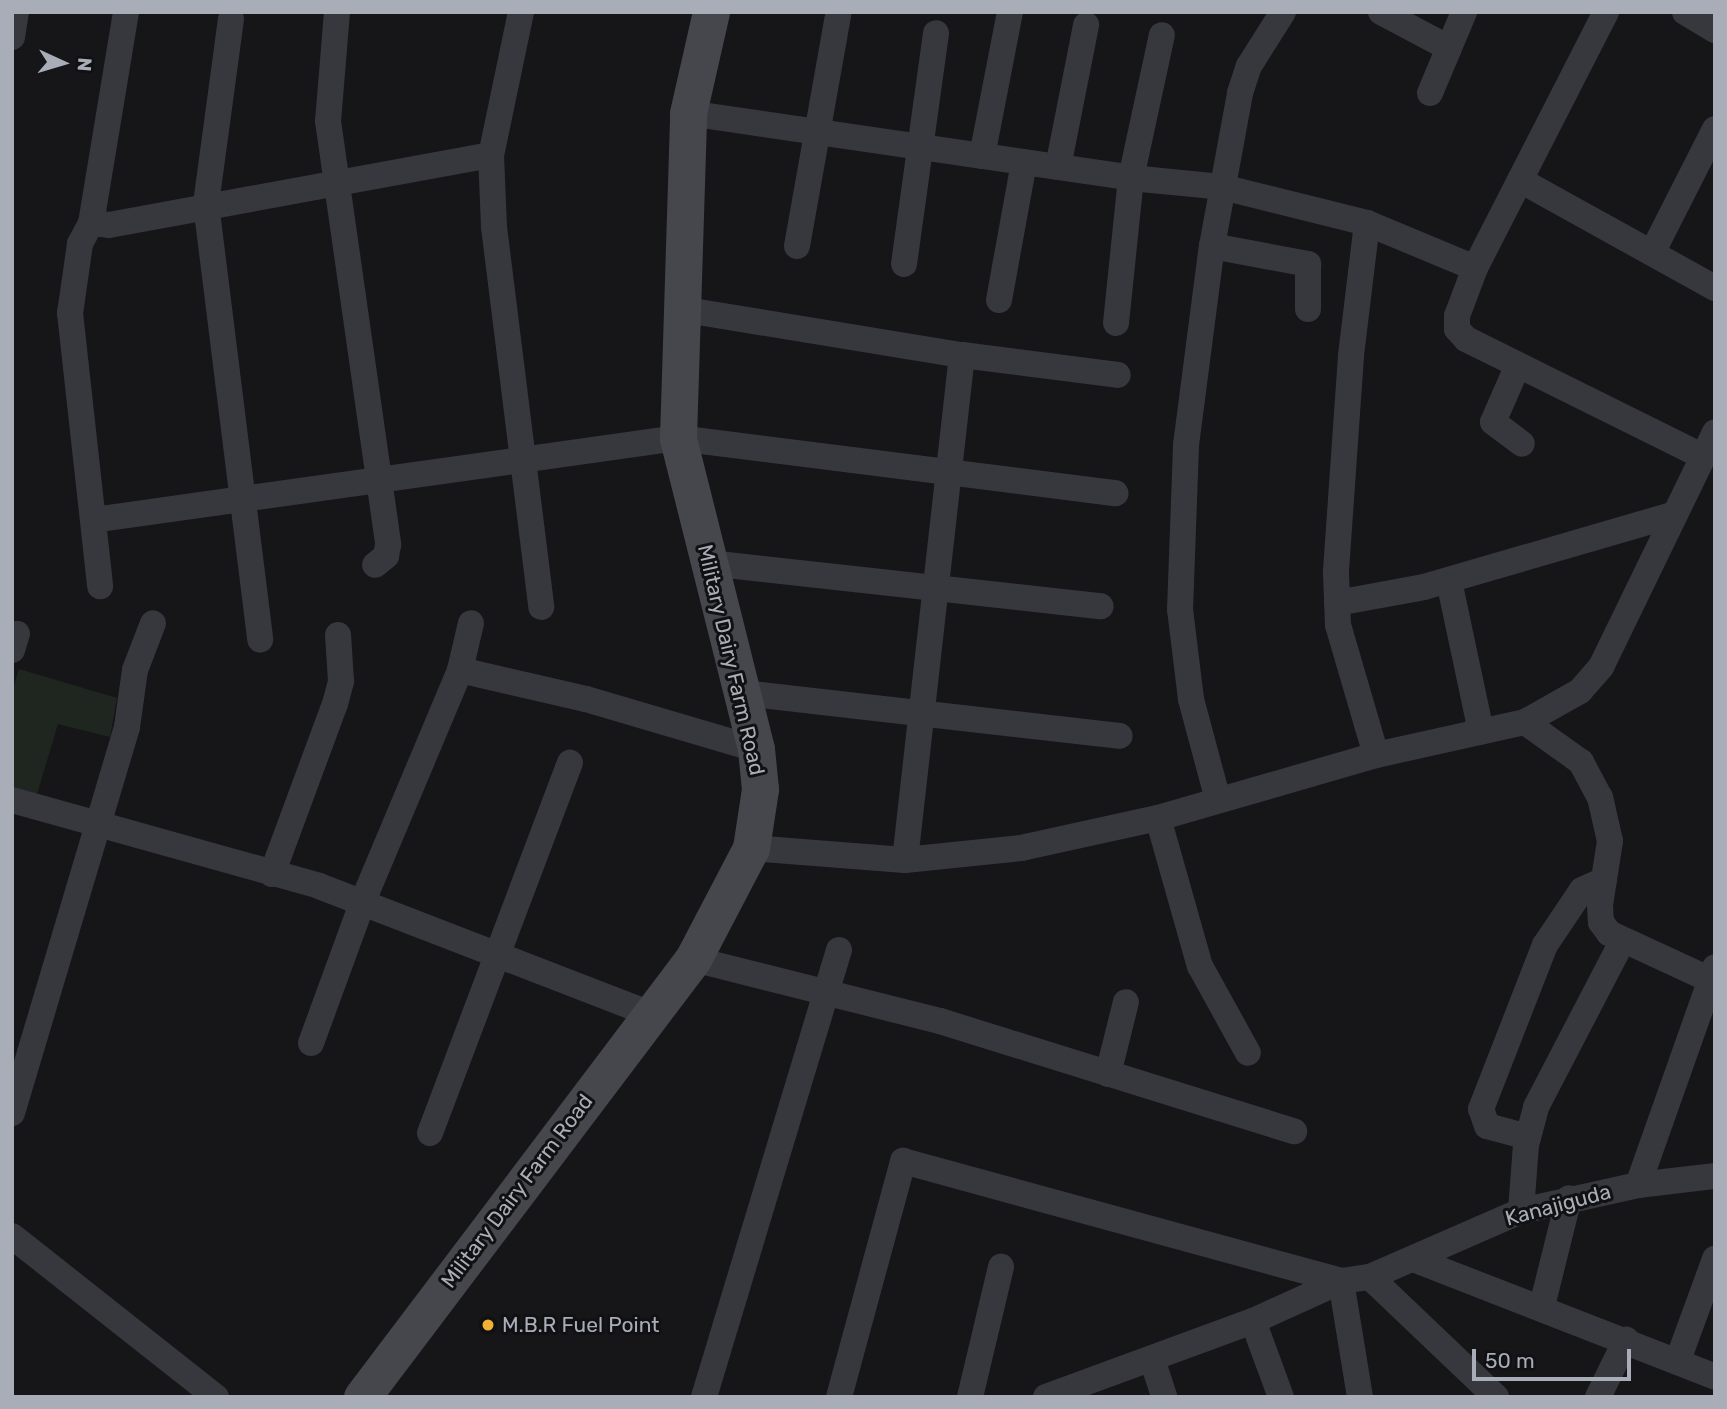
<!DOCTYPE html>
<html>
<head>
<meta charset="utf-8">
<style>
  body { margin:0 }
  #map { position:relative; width:1727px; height:1409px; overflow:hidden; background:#161618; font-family:Rubik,sans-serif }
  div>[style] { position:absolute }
  .green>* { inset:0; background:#1e261f }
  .street>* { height:26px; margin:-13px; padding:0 13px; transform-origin:13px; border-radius:13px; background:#37383d }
  .secondary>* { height:37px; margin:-18.5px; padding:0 18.5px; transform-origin:18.5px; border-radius:18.5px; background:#45474d }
  .dots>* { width:19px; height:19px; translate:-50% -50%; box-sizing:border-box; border:4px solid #111113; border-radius:50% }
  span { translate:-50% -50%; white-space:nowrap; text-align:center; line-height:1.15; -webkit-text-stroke:6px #111113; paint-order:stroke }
  .street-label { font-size:21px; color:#a8adb8 }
  .poi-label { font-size:21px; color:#a8adb8 }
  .left { translate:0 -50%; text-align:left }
  .frame { position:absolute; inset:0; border:14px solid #a8adb8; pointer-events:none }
  .north { position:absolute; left:28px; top:28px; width:70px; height:70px; -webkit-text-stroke:5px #111113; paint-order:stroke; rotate:94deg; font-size:19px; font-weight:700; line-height:28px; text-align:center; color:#a8adb8 }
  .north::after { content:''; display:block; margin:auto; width:24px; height:32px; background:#a8adb8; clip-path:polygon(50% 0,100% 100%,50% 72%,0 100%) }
  .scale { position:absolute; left:1472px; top:1349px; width:159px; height:32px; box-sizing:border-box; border:4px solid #a8adb8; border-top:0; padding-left:9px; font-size:21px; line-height:24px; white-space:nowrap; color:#a8adb8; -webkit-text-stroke:5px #111113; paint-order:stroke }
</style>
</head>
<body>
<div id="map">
  <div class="green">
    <i style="clip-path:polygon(19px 669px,117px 698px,110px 737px,58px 724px,37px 794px,12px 787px,12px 692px)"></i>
  </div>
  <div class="street">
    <i style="left:126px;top:12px;width:214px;rotate:99.4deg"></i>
    <i style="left:91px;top:223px;width:18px;rotate:6deg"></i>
    <i style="left:109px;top:225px;width:388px;rotate:-10.4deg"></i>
    <i style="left:337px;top:12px;width:109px;rotate:94.7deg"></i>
    <i style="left:328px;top:121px;width:428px;rotate:81.9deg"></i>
    <i style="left:388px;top:545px;width:11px;rotate:100deg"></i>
    <i style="left:386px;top:556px;width:14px;rotate:141deg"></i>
    <i style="left:521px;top:12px;width:146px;rotate:101.8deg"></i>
    <i style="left:491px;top:155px;width:72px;rotate:87.6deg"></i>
    <i style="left:494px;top:227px;width:383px;rotate:82.9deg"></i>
    <i style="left:1381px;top:12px;width:77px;rotate:27.9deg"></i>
    <i style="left:1606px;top:12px;width:288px;rotate:117.1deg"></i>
    <i style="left:1475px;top:268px;width:51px;rotate:110.6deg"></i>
    <i style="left:1457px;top:316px;width:13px;rotate:90deg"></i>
    <i style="left:1457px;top:329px;width:13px;rotate:48deg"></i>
    <i style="left:1466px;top:339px;width:263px;rotate:26.4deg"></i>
    <i style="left:1685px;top:12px;width:35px;rotate:31deg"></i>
    <i style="left:231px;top:19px;width:187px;rotate:97.7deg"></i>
    <i style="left:206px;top:204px;width:439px;rotate:82.9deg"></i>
    <i style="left:12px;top:37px;width:25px;rotate:-81deg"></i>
    <i style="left:1430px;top:93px;width:88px;rotate:-67.2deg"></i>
    <i style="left:688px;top:113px;width:448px;rotate:8.3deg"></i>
    <i style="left:1131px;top:178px;width:91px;rotate:5.6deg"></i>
    <i style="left:1222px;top:187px;width:149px;rotate:13.9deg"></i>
    <i style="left:1367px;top:223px;width:117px;rotate:22.6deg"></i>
    <i style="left:982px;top:156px;width:147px;rotate:-79deg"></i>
    <i style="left:1058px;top:167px;width:145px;rotate:-78.8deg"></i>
    <i style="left:1520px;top:180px;width:223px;rotate:29deg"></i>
    <i style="left:91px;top:223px;width:24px;rotate:118deg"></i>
    <i style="left:80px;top:244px;width:70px;rotate:98.2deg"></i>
    <i style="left:70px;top:313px;width:275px;rotate:83.7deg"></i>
    <i style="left:1367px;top:223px;width:134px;rotate:96.9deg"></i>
    <i style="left:1351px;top:356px;width:218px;rotate:94deg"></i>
    <i style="left:1336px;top:573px;width:52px;rotate:87.8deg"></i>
    <i style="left:1338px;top:625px;width:135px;rotate:73.7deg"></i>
    <i style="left:797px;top:246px;width:235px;rotate:-79.9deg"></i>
    <i style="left:1212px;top:246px;width:98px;rotate:10.6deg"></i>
    <i style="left:1308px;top:264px;width:45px;rotate:90deg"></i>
    <i style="left:1652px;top:253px;width:139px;rotate:-63.1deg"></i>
    <i style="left:904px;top:264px;width:233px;rotate:-82.1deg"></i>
    <i style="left:999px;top:300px;width:140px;rotate:-79.7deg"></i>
    <i style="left:680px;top:309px;width:286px;rotate:9.3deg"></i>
    <i style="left:962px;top:355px;width:508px;rotate:96.44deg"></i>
    <i style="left:1116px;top:323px;width:146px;rotate:-84.1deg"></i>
    <i style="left:1131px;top:178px;width:146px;rotate:-77.8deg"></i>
    <i style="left:962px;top:355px;width:157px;rotate:7.3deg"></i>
    <i style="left:1518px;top:365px;width:62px;rotate:113.7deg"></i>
    <i style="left:1493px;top:422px;width:36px;rotate:37deg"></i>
    <i style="left:93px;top:520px;width:591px;rotate:-7.98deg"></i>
    <i style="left:678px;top:438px;width:441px;rotate:7.2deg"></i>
    <i style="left:709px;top:563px;width:394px;rotate:6.3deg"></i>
    <i style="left:1449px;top:581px;width:154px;rotate:78deg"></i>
    <i style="left:1337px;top:603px;width:88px;rotate:-10.4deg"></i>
    <i style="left:1424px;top:587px;width:261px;rotate:-16.2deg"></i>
    <i style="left:12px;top:650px;width:17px;rotate:-73deg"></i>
    <i style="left:460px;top:670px;width:129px;rotate:13deg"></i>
    <i style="left:586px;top:699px;width:177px;rotate:16.4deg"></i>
    <i style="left:743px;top:693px;width:379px;rotate:6.5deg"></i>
    <i style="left:1525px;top:722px;width:69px;rotate:35.5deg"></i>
    <i style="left:1581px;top:762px;width:40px;rotate:62deg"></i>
    <i style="left:1600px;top:797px;width:45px;rotate:77.2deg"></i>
    <i style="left:1610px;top:841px;width:65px;rotate:98.9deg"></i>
    <i style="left:1600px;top:905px;width:17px;rotate:87deg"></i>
    <i style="left:1601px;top:922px;width:14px;rotate:54deg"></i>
    <i style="left:1609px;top:933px;width:117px;rotate:24.8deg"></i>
    <i style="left:12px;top:800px;width:319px;rotate:15.6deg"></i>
    <i style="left:319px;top:886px;width:355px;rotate:21.1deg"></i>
    <i style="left:1218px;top:800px;width:105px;rotate:-105deg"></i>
    <i style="left:1191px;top:699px;width:90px;rotate:-97deg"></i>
    <i style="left:1180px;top:610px;width:165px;rotate:-87.9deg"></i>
    <i style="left:1186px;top:445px;width:201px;rotate:-82.6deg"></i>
    <i style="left:1212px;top:246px;width:156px;rotate:-79.6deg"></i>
    <i style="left:1240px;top:93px;width:28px;rotate:-72deg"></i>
    <i style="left:1249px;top:66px;width:64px;rotate:-57.8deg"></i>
    <i style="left:1158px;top:818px;width:154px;rotate:74.2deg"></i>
    <i style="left:1200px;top:966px;width:99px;rotate:61.1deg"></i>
    <i style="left:751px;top:848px;width:154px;rotate:4.5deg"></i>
    <i style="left:905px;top:860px;width:117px;rotate:-5.9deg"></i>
    <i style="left:1021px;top:848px;width:140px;rotate:-12.4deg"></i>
    <i style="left:1158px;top:818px;width:227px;rotate:-16.1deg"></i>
    <i style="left:1376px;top:755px;width:153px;rotate:-12.5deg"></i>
    <i style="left:1525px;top:722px;width:63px;rotate:-29.4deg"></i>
    <i style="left:1580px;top:691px;width:32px;rotate:-49deg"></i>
    <i style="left:1601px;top:667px;width:261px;rotate:-64.1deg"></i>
    <i style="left:272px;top:874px;width:181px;rotate:-69.7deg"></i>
    <i style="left:335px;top:704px;width:24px;rotate:-75deg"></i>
    <i style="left:341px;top:681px;width:46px;rotate:-93.7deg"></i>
    <i style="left:693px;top:959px;width:255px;rotate:14.1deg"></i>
    <i style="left:940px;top:1021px;width:371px;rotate:17.3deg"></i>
    <i style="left:311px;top:1043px;width:151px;rotate:-69.9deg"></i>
    <i style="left:363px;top:901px;width:251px;rotate:-67.2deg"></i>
    <i style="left:460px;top:670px;width:48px;rotate:-76.8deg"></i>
    <i style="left:1108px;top:1074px;width:74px;rotate:-76deg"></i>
    <i style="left:12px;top:1113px;width:403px;rotate:-73.4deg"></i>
    <i style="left:127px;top:727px;width:58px;rotate:-82deg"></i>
    <i style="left:135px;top:670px;width:50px;rotate:-69deg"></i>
    <i style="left:430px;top:1133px;width:396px;rotate:-69.3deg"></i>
    <i style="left:1528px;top:1137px;width:42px;rotate:-165deg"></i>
    <i style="left:1487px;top:1126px;width:18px;rotate:-109deg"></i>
    <i style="left:1481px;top:1109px;width:176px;rotate:-68.7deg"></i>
    <i style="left:1545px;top:945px;width:66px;rotate:-56.1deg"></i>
    <i style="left:1582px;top:890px;width:24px;rotate:-24deg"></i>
    <i style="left:1638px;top:1185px;width:231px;rotate:-70.5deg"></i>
    <i style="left:1521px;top:1211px;width:66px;rotate:-85.7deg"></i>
    <i style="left:1526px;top:1145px;width:39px;rotate:-75deg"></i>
    <i style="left:1536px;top:1107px;width:188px;rotate:-62.5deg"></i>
    <i style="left:12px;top:1236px;width:260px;rotate:38.3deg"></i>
    <i style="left:1413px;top:1259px;width:324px;rotate:21.3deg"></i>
    <i style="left:1370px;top:1277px;width:174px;rotate:43.6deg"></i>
    <i style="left:1542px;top:1306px;width:111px;rotate:-76deg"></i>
    <i style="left:1253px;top:1321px;width:81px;rotate:69.8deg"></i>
    <i style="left:1152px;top:1359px;width:40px;rotate:72deg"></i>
    <i style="left:1678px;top:1360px;width:108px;rotate:-69.9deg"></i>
    <i style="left:704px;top:1397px;width:467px;rotate:-73.2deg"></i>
    <i style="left:839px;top:1397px;width:245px;rotate:-74.8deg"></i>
    <i style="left:903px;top:1161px;width:454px;rotate:15.3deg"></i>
    <i style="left:1341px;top:1281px;width:118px;rotate:80.7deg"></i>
    <i style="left:970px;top:1397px;width:134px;rotate:-76.6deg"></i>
    <i style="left:1046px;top:1397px;width:221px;rotate:-20.2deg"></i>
    <i style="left:1253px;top:1321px;width:97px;rotate:-24.4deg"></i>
    <i style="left:1341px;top:1281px;width:29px;rotate:-8deg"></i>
    <i style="left:1370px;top:1277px;width:165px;rotate:-23.6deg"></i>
    <i style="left:1521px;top:1211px;width:120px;rotate:-12.5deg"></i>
    <i style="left:1638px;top:1185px;width:78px;rotate:-6.7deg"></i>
    <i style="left:1598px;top:1397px;width:64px;rotate:-63.8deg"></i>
  </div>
  <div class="secondary">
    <i style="left:362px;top:1397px;width:549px;rotate:-52.92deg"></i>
    <i style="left:693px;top:959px;width:125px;rotate:-62.4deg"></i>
    <i style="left:751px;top:848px;width:60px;rotate:-81.3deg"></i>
    <i style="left:760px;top:789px;width:40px;rotate:-95.7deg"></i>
    <i style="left:756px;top:749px;width:321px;rotate:-104.1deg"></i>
    <i style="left:678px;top:438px;width:325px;rotate:-88.2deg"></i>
    <i style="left:688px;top:113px;width:104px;rotate:-77.2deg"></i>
  </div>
  <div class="dots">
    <i style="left:488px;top:1325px;background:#f2b134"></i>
  </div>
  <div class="street-label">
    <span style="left:731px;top:660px;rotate:77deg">Military Dairy Farm Road</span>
    <span style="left:517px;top:1191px;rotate:-53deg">Military Dairy Farm Road</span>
    <span style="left:1558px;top:1205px;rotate:-15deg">Kanajiguda</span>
  </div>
  <div class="poi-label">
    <span class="left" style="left:502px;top:1325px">M.B.R Fuel Point</span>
  </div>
  <div class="frame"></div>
  <div class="north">N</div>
  <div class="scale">50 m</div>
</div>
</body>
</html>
